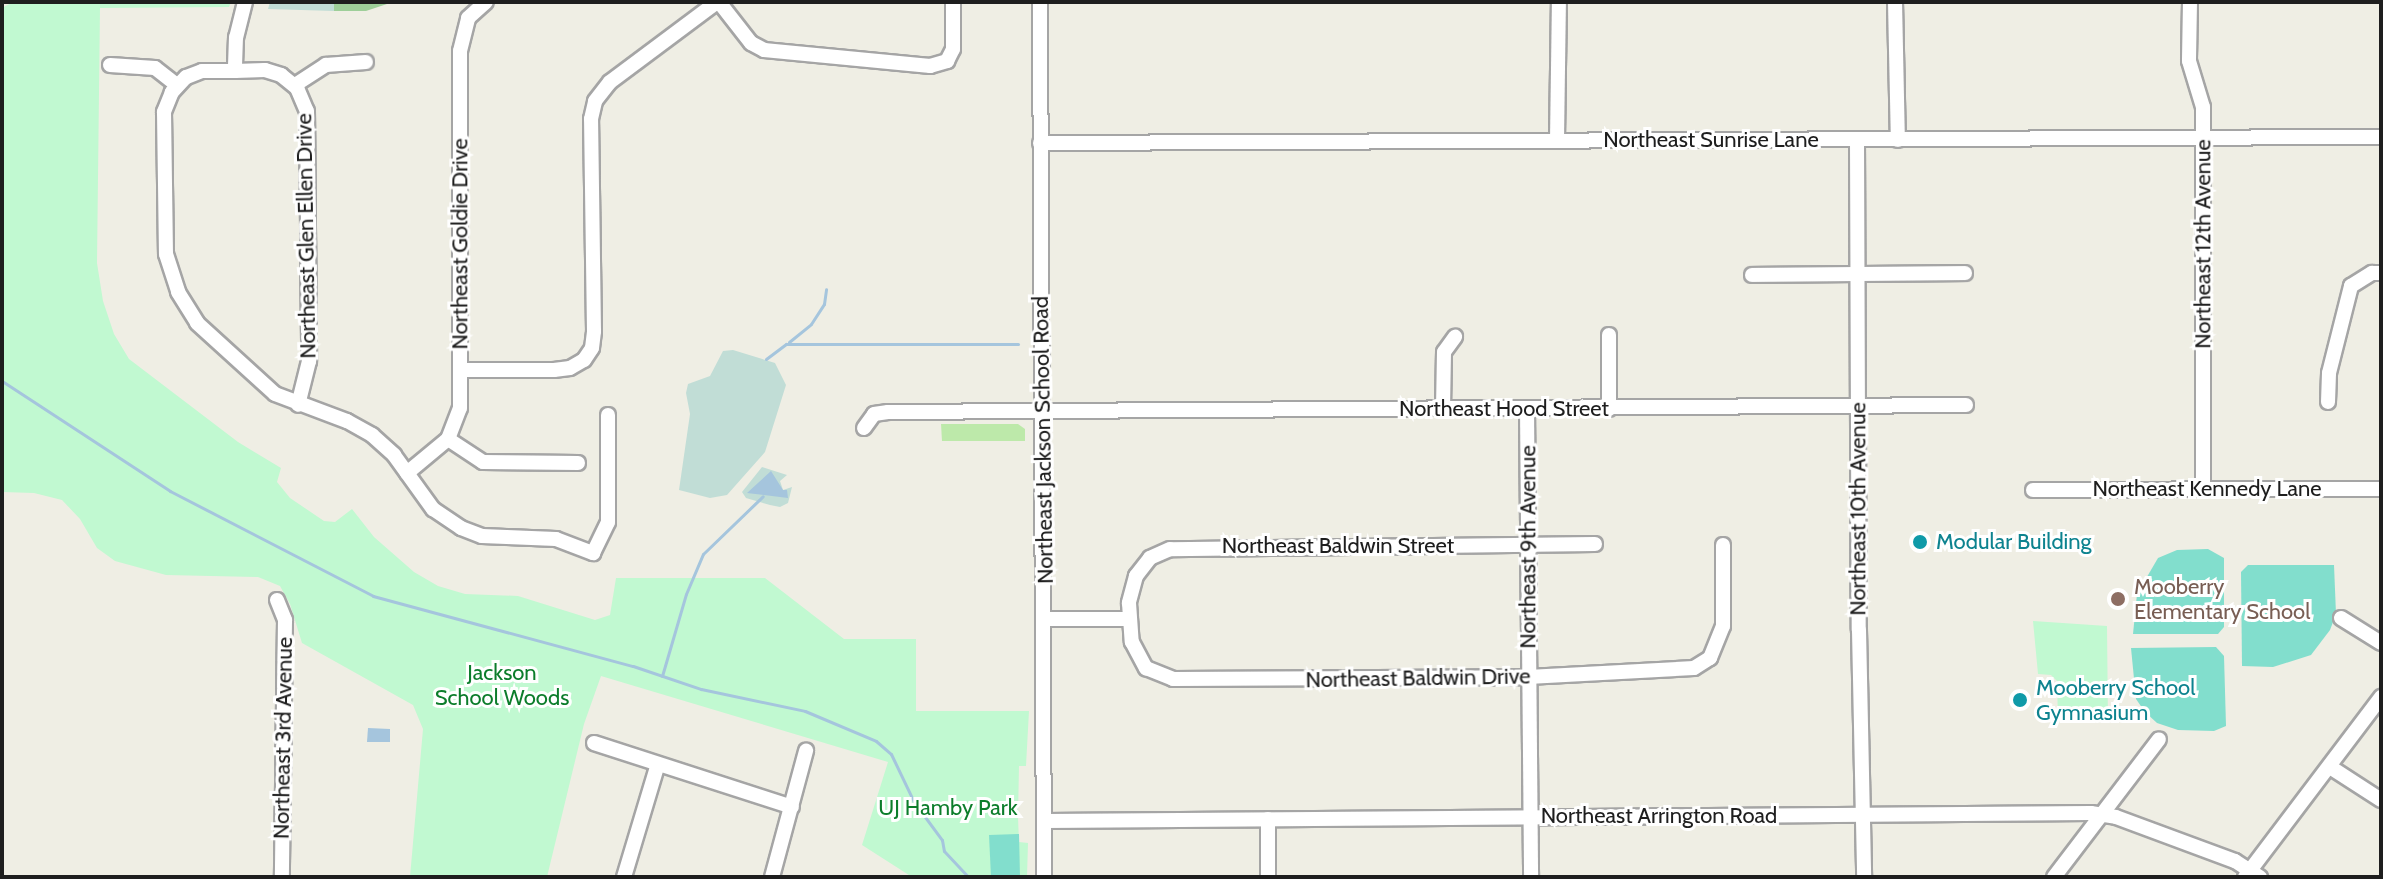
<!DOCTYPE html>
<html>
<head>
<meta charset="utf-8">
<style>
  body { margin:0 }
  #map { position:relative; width:2383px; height:879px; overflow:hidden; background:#efeee4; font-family:Cabin,sans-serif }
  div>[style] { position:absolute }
  .grass>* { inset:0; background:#bde9aa }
  .forest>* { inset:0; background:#9ecf99 }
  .wetland>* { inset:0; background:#c1ddd6 }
  .park>* { inset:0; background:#c1f9d1 }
  .pitch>* { inset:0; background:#82decd }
  .water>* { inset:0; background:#a5c5dd }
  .stream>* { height:3px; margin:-1.5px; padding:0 1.5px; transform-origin:1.5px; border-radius:1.5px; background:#a5c5dd }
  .roads { filter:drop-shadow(2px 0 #a5a5a5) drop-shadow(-2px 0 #a5a5a5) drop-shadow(0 2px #a5a5a5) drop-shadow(0 -2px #a5a5a5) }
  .minor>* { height:14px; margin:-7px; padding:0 7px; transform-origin:7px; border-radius:7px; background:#fff }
  .dots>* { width:22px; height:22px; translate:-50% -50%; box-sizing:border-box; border:4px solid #fff; border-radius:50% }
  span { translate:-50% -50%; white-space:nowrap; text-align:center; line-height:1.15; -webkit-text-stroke:6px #fff; paint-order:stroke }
  .street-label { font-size:22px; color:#1e1e1e }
  .culture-label { font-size:22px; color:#0d838f }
  .left { translate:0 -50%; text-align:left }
  .education-label { font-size:22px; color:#785e54 }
  .park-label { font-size:22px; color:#0c7d2b }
  .frame { position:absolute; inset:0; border:4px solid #1e1e1e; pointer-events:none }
</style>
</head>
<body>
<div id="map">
  <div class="grass">
    <i style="clip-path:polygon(941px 424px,1018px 424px,1025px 429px,1025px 441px,942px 441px)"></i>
  </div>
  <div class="forest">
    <i style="clip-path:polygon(334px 2px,393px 2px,366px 11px,334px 11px)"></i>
  </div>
  <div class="wetland">
    <i style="clip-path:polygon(270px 2px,334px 2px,334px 11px,268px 9px)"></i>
    <i style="clip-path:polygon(733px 350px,775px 363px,786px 385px,765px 452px,727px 495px,710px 498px,679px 490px,690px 414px,686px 393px,688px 384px,710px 376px,723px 351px)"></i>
    <i style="clip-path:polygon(762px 467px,787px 475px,780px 481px,783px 490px,792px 487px,788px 503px,780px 507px,770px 505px,746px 498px,742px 492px)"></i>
  </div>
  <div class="park">
    <i style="clip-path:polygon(13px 2px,231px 2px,229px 7px,100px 8px,97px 263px,103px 301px,114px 334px,129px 359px,238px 442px,281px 468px,277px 482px,290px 498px,324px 521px,335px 522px,352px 509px,374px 537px,414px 572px,438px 586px,465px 594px,518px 596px,595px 620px,610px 615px,616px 578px,765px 578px,844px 639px,916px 639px,916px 711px,1029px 711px,1026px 766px,1019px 766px,1018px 817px,1019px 842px,1028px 843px,1027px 877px,912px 877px,862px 845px,888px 762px,601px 676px,584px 724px,547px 877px,410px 877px,423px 729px,413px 705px,302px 643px,290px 604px,280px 586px,258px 577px,166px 575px,115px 561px,97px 548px,80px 519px,62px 500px,34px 493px,2px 492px,2px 8px)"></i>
    <i style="clip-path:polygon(2033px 621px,2107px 626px,2108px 722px,2058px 721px,2057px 681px,2051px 675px,2038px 674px)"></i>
  </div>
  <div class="pitch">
    <i style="clip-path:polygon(2208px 549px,2224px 558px,2224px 627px,2218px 634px,2133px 634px,2137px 594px,2158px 558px,2177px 550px)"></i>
    <i style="clip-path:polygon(2248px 565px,2334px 565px,2336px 614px,2330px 630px,2311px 655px,2273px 667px,2242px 666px,2241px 572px)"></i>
    <i style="clip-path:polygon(2216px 647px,2224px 656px,2226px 726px,2214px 731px,2178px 730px,2157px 723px,2145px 712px,2136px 699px,2131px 648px)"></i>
    <i style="clip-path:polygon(1019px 834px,1020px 877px,991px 877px,989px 835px)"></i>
  </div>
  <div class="water">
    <i style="clip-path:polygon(771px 471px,783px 490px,787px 490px,788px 498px,747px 493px)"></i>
    <i style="clip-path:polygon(368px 728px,390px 729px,390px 742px,367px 742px)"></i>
  </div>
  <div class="stream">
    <i style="left:789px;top:342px;width:28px;rotate:-39deg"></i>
    <i style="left:811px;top:324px;width:24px;rotate:-57deg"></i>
    <i style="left:824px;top:304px;width:15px;rotate:-82deg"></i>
    <i style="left:766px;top:359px;width:25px;rotate:-37deg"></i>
    <i style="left:786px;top:344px;width:232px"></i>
    <i style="left:2px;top:381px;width:201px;rotate:33.2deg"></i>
    <i style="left:170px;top:491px;width:229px;rotate:27.3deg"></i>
    <i style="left:373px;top:596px;width:269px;rotate:15.1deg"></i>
    <i style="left:633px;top:666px;width:72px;rotate:18.7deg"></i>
    <i style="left:701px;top:689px;width:106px;rotate:11.9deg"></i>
    <i style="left:805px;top:711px;width:77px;rotate:22.9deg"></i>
    <i style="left:876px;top:741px;width:20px;rotate:41deg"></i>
    <i style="left:891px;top:754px;width:53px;rotate:64.4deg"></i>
    <i style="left:914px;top:802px;width:47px;rotate:53.6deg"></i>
    <i style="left:942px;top:840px;width:11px;rotate:80deg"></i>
    <i style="left:944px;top:851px;width:35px;rotate:47deg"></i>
    <i style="left:662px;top:676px;width:85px;rotate:-73.7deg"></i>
    <i style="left:686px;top:594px;width:43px;rotate:-67deg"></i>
    <i style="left:703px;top:554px;width:83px;rotate:-44deg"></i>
  </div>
  <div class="roads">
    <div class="minor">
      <i style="left:245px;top:2px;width:36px;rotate:104deg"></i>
      <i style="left:236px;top:37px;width:34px;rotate:92deg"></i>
      <i style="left:235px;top:71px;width:33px;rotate:180deg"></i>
      <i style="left:202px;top:71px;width:17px;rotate:159deg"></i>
      <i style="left:186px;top:77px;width:21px;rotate:133deg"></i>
      <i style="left:172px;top:92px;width:22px;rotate:112deg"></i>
      <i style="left:164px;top:112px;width:142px;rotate:89.2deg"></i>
      <i style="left:166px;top:254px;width:40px;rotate:72deg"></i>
      <i style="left:178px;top:292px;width:36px;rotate:58deg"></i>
      <i style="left:197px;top:323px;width:105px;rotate:42.3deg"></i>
      <i style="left:275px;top:394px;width:77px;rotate:20.6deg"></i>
      <i style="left:347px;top:421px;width:29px;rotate:29deg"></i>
      <i style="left:372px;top:435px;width:30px;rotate:42deg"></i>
      <i style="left:394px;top:455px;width:67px;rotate:54.2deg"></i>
      <i style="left:433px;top:509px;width:34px;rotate:34deg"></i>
      <i style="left:461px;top:528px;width:22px;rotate:21deg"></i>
      <i style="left:482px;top:536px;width:74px;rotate:2.3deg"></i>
      <i style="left:556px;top:539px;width:40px;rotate:21deg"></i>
      <i style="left:593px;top:553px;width:34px;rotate:-64deg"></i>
      <i style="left:608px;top:522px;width:107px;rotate:-90deg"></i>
      <i style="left:719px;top:2px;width:52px;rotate:52deg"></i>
      <i style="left:751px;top:43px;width:15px;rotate:28deg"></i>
      <i style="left:764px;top:50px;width:167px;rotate:5.5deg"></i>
      <i style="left:930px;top:66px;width:18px;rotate:-16deg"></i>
      <i style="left:947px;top:61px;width:13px;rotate:-63deg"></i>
      <i style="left:953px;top:49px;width:47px;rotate:-90deg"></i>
      <i style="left:1040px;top:2px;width:875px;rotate:89.74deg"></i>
      <i style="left:1895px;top:2px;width:138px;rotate:88.8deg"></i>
      <i style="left:2190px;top:2px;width:59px;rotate:91deg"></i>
      <i style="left:2189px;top:61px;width:48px;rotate:73.1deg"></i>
      <i style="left:2203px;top:107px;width:382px;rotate:90deg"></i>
      <i style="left:110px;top:65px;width:45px;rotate:3.8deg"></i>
      <i style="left:155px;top:68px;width:28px;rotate:38deg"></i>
      <i style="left:235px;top:71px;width:30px;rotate:-2deg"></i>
      <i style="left:265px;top:70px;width:17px;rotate:17deg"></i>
      <i style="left:281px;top:75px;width:21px;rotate:39deg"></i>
      <i style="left:297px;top:88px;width:25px;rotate:67deg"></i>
      <i style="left:307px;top:111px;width:250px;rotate:89.5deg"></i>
      <i style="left:309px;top:361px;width:45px;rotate:104deg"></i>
      <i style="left:295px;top:85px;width:37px;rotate:-33deg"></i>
      <i style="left:326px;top:65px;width:40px;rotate:-4.3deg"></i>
      <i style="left:1557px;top:140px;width:138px;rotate:-89.2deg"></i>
      <i style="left:1857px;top:140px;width:490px;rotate:89.8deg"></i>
      <i style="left:1859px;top:630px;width:247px;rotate:88.8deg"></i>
      <i style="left:1040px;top:143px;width:1341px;rotate:-0.26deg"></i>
      <i style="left:1752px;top:275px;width:213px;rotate:-0.5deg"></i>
      <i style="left:1609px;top:335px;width:74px;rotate:90deg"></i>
      <i style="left:460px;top:370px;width:94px"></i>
      <i style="left:554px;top:370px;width:16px;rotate:-7deg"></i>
      <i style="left:570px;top:368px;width:16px;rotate:-30deg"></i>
      <i style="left:584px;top:360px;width:14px;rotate:-56deg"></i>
      <i style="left:592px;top:348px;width:17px;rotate:-83deg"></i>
      <i style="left:594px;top:331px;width:212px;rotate:-90.8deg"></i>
      <i style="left:591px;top:119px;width:18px;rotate:-77deg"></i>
      <i style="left:595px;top:101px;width:24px;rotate:-52deg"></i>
      <i style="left:610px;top:82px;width:134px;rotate:-36.8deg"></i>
      <i style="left:2328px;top:402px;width:29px;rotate:-88deg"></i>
      <i style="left:2329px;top:373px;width:90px;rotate:-75.8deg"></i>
      <i style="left:2351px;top:286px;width:25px;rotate:-32deg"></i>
      <i style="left:2372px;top:273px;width:9px"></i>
      <i style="left:1443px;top:409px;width:57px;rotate:-89deg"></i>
      <i style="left:1444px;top:352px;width:19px;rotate:-54deg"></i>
      <i style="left:1527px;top:409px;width:468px;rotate:89.5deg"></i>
      <i style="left:864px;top:428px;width:17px;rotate:-54deg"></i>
      <i style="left:874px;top:414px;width:14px;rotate:-8deg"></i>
      <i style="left:888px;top:412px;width:1078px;rotate:-0.37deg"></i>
      <i style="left:448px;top:439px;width:42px;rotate:33.3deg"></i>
      <i style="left:483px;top:462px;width:95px;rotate:0.6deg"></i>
      <i style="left:407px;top:473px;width:53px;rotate:-39.7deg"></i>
      <i style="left:448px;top:439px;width:33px;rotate:-69deg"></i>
      <i style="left:460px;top:408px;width:357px;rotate:-90deg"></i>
      <i style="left:460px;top:51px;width:34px;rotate:-76deg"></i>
      <i style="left:468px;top:18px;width:24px;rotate:-42deg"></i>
      <i style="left:2033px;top:490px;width:348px;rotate:-0.2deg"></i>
      <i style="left:1595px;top:544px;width:425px;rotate:179.3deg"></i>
      <i style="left:1170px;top:549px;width:22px;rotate:156deg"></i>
      <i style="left:1150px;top:558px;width:23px;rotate:128deg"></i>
      <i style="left:1136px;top:576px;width:28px;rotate:105deg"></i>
      <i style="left:1129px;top:603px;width:39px;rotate:86deg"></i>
      <i style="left:1132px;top:642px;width:30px;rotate:62deg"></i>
      <i style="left:1146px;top:668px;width:29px;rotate:22deg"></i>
      <i style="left:1173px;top:679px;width:355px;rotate:-0.3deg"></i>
      <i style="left:1528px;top:677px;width:166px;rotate:-3.1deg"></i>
      <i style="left:1694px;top:668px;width:19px;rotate:-32deg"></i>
      <i style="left:1710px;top:658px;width:35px;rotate:-68deg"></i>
      <i style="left:1723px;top:626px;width:81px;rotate:-90deg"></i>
      <i style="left:277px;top:600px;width:22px;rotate:68deg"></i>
      <i style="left:285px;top:620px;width:257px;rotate:90.7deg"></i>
      <i style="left:2341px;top:618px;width:47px;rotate:32deg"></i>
      <i style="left:1044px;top:619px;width:85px"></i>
      <i style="left:594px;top:743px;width:208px;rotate:17.9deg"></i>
      <i style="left:2330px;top:767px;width:61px;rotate:32.9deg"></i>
      <i style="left:1268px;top:819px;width:58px;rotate:90deg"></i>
      <i style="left:1046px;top:821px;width:1045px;rotate:-0.44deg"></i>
      <i style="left:2091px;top:813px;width:25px;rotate:9deg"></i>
      <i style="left:2116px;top:817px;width:127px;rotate:20.3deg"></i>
      <i style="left:2235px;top:861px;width:30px;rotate:33deg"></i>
      <i style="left:624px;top:877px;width:118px;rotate:-73.3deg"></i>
      <i style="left:772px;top:877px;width:131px;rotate:-74.9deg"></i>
      <i style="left:2054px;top:877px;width:173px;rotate:-52.7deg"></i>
      <i style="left:2245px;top:877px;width:226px;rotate:-52.9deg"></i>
    </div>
  </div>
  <div class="dots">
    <i style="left:1920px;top:542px;background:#0f9aa8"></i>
    <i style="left:2118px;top:599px;background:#8d6e63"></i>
    <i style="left:2020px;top:700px;background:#0f9aa8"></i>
  </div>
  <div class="street-label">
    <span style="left:1711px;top:140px">Northeast Sunrise Lane</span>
    <span style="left:306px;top:236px;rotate:-91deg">Northeast Glen Ellen Drive</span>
    <span style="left:460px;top:244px;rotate:-90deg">Northeast Goldie Drive</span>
    <span style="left:2203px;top:244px;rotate:-90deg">Northeast 12th Avenue</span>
    <span style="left:1504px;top:409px">Northeast Hood Street</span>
    <span style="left:1043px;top:440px;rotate:-91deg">Northeast Jackson School Road</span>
    <span style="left:2207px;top:489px">Northeast Kennedy Lane</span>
    <span style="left:1858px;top:509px;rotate:-90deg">Northeast 10th Avenue</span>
    <span style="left:1338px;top:546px">Northeast Baldwin Street</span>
    <span style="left:1528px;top:547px;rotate:-90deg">Northeast 9th Avenue</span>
    <span style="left:1418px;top:678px;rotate:-1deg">Northeast Baldwin Drive</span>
    <span style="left:283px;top:738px;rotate:-89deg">Northeast 3rd Avenue</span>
    <span style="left:1659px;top:816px">Northeast Arrington Road</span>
  </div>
  <div class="culture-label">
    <span class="left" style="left:1936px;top:542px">Modular Building</span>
    <span class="left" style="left:2036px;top:700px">Mooberry School<br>Gymnasium</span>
  </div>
  <div class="education-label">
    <span class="left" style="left:2134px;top:599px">Mooberry<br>Elementary School</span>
  </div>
  <div class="park-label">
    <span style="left:502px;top:685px">Jackson<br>School Woods</span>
    <span style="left:948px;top:808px">UJ Hamby Park</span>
  </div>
  <div class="frame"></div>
</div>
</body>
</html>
